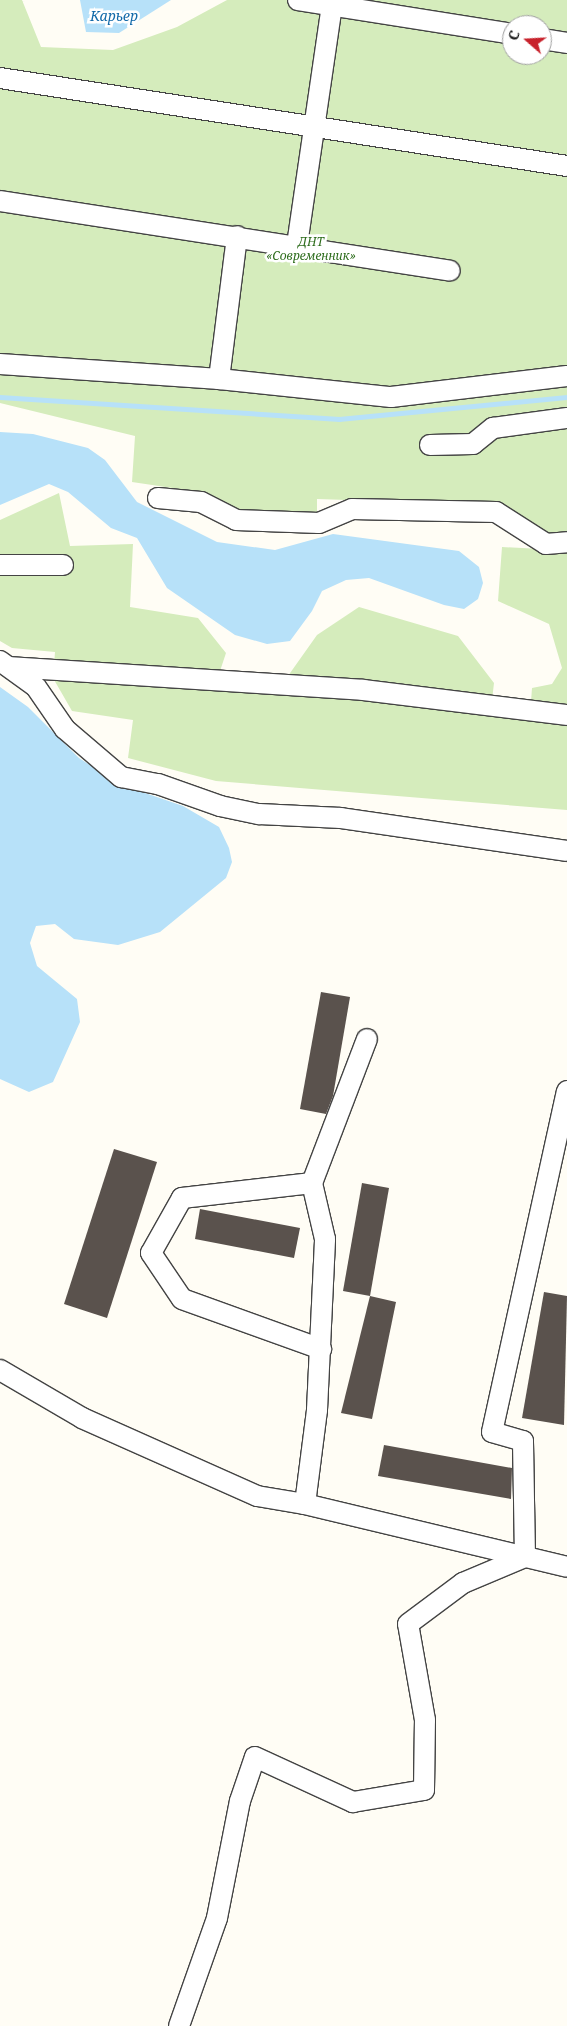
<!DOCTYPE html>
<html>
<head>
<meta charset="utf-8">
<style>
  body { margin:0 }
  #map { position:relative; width:567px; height:2026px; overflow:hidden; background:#fffdf5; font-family:"Noto Serif",serif }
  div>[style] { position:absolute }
  .green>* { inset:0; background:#d5ecbc }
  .water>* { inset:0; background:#b7e1f9 }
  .stream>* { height:4.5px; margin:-2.25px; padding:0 2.25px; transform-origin:2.25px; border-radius:2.25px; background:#b7e1f9 }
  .building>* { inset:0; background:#5a524d }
  .roads { filter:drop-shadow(1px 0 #444) drop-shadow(-1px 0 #444) drop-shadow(0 1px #444) drop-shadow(0 -1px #444) }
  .minor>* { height:20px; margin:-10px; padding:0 10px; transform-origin:10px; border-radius:10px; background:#fff }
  span { translate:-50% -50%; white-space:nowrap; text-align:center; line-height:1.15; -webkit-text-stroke:5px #fff; paint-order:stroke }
  .park-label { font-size:12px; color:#2e6d1d; font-style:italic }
  .water-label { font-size:14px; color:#136aa9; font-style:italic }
  .north { position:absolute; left:502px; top:15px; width:50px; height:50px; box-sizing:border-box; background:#fff; border:1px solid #a0a0a0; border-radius:50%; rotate:289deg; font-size:14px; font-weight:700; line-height:20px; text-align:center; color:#111 }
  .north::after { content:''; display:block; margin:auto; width:18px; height:22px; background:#c8222c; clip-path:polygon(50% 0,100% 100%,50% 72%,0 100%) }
</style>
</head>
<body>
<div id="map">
  <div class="green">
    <i style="clip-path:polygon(evenodd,0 0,22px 0,41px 47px,113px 50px,177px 27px,227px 0,567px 0,567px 810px,216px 781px,128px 758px,133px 720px,72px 711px,53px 678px,55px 652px,12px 648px,0 641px,0 520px,59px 493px,70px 546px,133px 544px,130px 607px,198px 618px,226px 653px,218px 677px,283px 683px,317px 635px,359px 607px,458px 636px,494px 683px,491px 709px,530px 715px,532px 688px,552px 684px,562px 668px,549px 624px,498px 601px,502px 547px,541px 549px,539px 526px,499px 505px,317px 499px,317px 514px,239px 512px,206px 493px,132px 482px,135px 436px,0 403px,0 0,512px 25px,542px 25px,542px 55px,512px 55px,512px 25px)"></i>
  </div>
  <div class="water">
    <i style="clip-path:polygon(80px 0,171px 0,119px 33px,86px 32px)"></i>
    <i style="clip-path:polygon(0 432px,33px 434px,88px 448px,105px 460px,137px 502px,217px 542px,275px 550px,333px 534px,459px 551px,479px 567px,483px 583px,478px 599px,464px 609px,444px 605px,369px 578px,346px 580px,322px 591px,312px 611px,290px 641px,267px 644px,235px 635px,167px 588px,137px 538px,111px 528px,68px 492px,49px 484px,0 505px)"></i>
    <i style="clip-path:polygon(0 687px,28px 707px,79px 758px,119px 784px,183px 806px,219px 827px,229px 848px,232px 862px,226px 878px,160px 932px,118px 945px,74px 939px,55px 924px,36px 926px,30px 943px,37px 966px,77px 999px,80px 1022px,53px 1082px,29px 1092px,0 1079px)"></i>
  </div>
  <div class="stream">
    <i style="left:0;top:397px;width:340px;rotate:3.7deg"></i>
    <i style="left:339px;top:419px;width:229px;rotate:-5.5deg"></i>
  </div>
  <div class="building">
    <i style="clip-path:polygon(321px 992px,350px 997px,333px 1096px,326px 1114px,300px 1109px)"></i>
    <i style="clip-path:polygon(114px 1149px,157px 1162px,107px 1318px,64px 1304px)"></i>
    <i style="clip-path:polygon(362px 1183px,389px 1188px,370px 1296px,343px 1291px)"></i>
    <i style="clip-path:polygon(200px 1209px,300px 1228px,294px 1258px,195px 1239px)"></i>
    <i style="clip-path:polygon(544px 1292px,567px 1296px,564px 1425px,522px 1418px)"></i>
    <i style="clip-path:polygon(370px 1296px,396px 1302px,372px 1419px,341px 1413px)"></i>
    <i style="clip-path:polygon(384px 1445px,512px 1468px,511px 1499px,378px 1476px)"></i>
  </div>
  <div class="roads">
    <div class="minor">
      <i style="left:298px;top:0;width:217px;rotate:9deg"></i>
      <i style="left:542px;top:39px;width:25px;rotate:9deg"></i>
      <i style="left:0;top:78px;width:574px;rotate:8.82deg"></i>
      <i style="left:0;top:201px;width:455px;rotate:8.8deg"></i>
      <i style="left:297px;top:245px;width:242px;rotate:-81.7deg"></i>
      <i style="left:0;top:364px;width:220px;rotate:3.9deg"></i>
      <i style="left:219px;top:379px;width:173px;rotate:6deg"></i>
      <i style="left:391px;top:397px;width:177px;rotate:-6.8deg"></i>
      <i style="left:219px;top:379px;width:144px;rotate:-82.8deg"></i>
      <i style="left:430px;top:445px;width:43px;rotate:-1.3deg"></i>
      <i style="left:473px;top:444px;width:26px;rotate:-39deg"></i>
      <i style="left:493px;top:428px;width:75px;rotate:-7.7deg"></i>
      <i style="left:158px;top:498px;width:43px;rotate:5.3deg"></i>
      <i style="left:201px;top:502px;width:39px;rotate:27deg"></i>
      <i style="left:236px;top:520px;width:83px;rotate:2.1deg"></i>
      <i style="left:319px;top:523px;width:36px;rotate:-23deg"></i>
      <i style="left:352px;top:509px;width:144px;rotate:1.2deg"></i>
      <i style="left:496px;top:512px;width:59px;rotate:32.6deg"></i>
      <i style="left:546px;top:544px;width:21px;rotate:-5deg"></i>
      <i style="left:0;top:565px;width:63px"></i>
      <i style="left:0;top:661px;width:44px;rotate:35.8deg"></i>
      <i style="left:36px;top:687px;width:51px;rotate:55.4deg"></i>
      <i style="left:65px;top:729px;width:74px;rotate:40.6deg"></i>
      <i style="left:121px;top:777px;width:38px;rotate:11deg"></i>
      <i style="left:158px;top:784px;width:66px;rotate:19.5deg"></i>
      <i style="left:220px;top:806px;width:40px;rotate:12deg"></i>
      <i style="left:259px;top:814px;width:82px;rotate:2.8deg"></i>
      <i style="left:341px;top:818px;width:228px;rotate:8.3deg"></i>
      <i style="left:10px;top:667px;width:354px;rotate:3.7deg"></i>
      <i style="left:363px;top:690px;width:206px;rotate:7deg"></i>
      <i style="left:312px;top:1183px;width:131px;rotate:173.4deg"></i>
      <i style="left:182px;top:1198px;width:63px;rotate:119.4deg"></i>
      <i style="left:151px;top:1253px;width:55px;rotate:56deg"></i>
      <i style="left:182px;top:1299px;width:148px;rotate:19.8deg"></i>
      <i style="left:0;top:1370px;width:95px;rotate:30.3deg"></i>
      <i style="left:82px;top:1418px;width:192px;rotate:24deg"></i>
      <i style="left:257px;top:1496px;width:49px;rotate:9.5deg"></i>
      <i style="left:305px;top:1504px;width:269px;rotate:13.5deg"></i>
      <i style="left:305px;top:1504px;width:95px;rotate:-82.7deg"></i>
      <i style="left:317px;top:1410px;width:171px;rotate:-87.3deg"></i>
      <i style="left:325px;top:1239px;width:57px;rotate:-103.1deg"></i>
      <i style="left:312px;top:1183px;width:154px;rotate:-69.1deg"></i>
      <i style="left:179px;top:2026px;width:114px;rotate:-70.6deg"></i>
      <i style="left:217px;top:1918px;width:119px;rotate:-78.9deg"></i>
      <i style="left:240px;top:1801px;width:46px;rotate:-71.2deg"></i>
      <i style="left:255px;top:1757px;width:108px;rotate:24.7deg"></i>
      <i style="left:353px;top:1802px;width:72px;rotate:-9.6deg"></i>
      <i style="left:424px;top:1790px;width:70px;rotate:-89.2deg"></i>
      <i style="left:425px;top:1720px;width:97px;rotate:-100deg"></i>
      <i style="left:408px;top:1624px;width:69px;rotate:-36.7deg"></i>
      <i style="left:463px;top:1583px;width:67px;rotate:-22.8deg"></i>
      <i style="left:525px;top:1557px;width:116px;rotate:-91deg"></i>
      <i style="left:523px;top:1441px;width:32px;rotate:-164deg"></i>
      <i style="left:492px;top:1432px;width:349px;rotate:-77.6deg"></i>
    </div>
  </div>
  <div class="park-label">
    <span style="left:311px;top:249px">ДНТ<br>«Современник»</span>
  </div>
  <div class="water-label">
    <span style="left:114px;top:16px">Карьер</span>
  </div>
  <div class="north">С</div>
</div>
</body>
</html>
